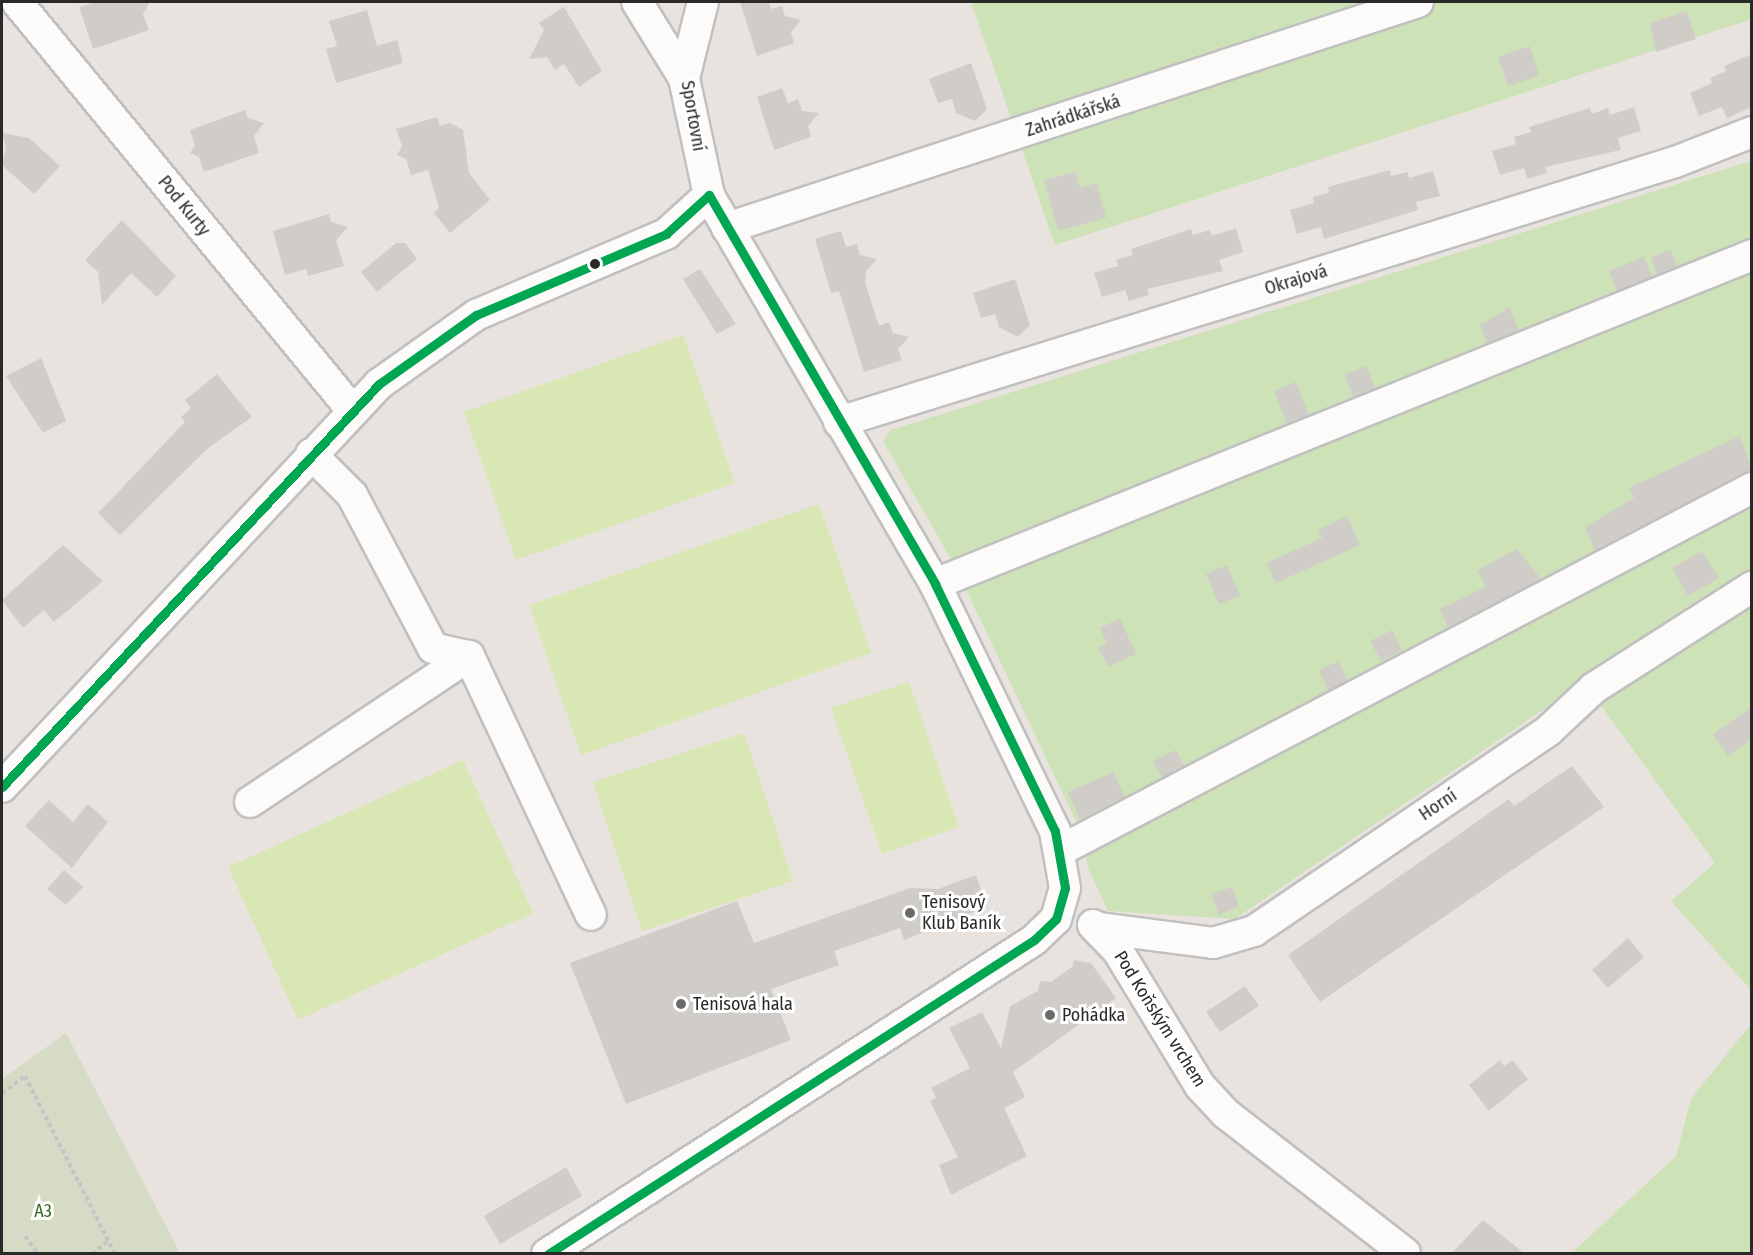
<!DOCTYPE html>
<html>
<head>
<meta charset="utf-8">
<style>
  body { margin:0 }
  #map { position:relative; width:1753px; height:1255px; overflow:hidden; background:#e8e3de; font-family:"Fira Sans Condensed",sans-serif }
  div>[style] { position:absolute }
  .green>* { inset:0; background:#cee2b7 }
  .cemetery>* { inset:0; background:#d6dbc6 }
  .pitch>* { inset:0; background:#d9e7b4 }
  .building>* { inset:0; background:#d0cdc9 }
  .path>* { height:4px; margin-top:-2px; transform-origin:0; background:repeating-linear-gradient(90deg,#c6c5c5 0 4.5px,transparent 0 7.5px) }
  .roads { filter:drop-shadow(2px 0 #c1c0c0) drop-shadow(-2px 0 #c1c0c0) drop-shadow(0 2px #c1c0c0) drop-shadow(0 -2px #c1c0c0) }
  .minor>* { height:30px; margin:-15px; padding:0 15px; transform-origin:15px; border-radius:15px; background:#fcfbfa }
  .bus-1>* { height:9px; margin:-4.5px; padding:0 4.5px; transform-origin:4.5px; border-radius:4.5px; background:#00a651 }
  .dots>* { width:16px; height:16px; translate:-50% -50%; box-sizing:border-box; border:3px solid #fff; border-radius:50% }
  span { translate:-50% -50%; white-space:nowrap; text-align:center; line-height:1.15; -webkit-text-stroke:6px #fff; paint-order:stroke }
  .street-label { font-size:18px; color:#292929 }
  .poi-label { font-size:18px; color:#292929 }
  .left { translate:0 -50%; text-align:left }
  .park-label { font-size:18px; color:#31651a }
  .frame { position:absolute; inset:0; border:3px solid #292929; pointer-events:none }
</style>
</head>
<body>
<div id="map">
  <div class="green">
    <i style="clip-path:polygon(971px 2px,1751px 2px,1752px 19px,1055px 245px)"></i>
    <i style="clip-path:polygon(1751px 161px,1751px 990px,1671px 901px,1715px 863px,1584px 682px,1235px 919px,1108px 911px,1088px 868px,1085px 840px,954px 564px,883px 441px,891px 430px)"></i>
    <i style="clip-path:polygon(1751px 1024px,1751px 1253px,1572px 1253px,1676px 1156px,1691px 1099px)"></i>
  </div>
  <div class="cemetery">
    <i style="clip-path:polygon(66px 1033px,180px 1253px,2px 1253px,2px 1079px)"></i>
  </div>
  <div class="pitch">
    <i style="clip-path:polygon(683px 335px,735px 483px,516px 560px,464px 412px)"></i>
    <i style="clip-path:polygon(819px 504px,871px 653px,581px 755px,529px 605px)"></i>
    <i style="clip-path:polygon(909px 682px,959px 827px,882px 854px,831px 708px)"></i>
    <i style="clip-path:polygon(744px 733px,793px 881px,642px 931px,593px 782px)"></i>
    <i style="clip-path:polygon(463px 760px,533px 913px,298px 1020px,228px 867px)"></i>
  </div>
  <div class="building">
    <i style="clip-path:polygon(96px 2px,150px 2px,143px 14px,149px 30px,93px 49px,79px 7px)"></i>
    <i style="clip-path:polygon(740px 2px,769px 2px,771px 9px,782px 6px,785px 16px,801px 20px,791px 32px,794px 43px,757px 56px)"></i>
    <i style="clip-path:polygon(564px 7px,602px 71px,579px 87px,564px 64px,555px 70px,547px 57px,529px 59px,544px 30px,539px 23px)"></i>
    <i style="clip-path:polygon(367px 10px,377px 46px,397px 40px,403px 63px,336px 83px,326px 49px,337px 46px,329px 21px)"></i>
    <i style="clip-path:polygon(1687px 11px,1696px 39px,1656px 52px,1650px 23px)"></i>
    <i style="clip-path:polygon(1530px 46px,1539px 76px,1508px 86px,1498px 57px)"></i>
    <i style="clip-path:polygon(1752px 54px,1752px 107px,1727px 118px,1722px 107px,1699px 116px,1690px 93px,1712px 83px,1710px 78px,1726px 71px,1724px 66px)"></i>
    <i style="clip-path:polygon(971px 63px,987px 109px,975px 121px,956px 113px,952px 99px,938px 103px,929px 79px)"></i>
    <i style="clip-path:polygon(782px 88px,788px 103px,798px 99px,802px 111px,819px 113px,808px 126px,811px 137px,774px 150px,757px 97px)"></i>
    <i style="clip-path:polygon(1634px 107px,1641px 131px,1618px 138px,1621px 150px,1545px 167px,1547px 173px,1527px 179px,1524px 168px,1500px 175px,1492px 151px,1516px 144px,1514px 137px,1531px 132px,1529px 127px,1590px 108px,1592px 114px,1608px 108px,1610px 115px)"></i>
    <i style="clip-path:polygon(245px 110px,248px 118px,264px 123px,254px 136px,259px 153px,204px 172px,199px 157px,190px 153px,195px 145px,190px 130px)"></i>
    <i style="clip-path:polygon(437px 117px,440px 126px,450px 123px,463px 130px,469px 173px,490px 200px,450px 233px,434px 213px,439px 208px,428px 170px,411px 175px,406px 159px,397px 155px,402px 146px,396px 129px)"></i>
    <i style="clip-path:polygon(2px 133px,29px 138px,60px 166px,34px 194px,2px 165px,6px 147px)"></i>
    <i style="clip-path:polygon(1390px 170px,1391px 176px,1408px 172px,1409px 178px,1433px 171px,1440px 196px,1416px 202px,1418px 210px,1324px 239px,1321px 227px,1297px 234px,1290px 210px,1314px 203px,1313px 197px,1329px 193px,1328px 187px)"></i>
    <i style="clip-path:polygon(1076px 172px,1080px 188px,1097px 183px,1106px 218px,1058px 231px,1044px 180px)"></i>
    <i style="clip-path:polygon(329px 214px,331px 222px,348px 227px,336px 240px,344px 266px,308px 276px,306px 269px,285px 275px,273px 231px)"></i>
    <i style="clip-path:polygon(122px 220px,176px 276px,157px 297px,131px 273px,102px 305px,98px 272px,85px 260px)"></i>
    <i style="clip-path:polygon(1236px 228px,1243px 252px,1219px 260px,1223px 271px,1147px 289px,1149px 295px,1129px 301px,1125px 290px,1102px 297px,1094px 273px,1118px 266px,1116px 260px,1133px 255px,1131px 249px,1191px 229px,1193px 235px,1210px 230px,1212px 236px)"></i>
    <i style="clip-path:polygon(841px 231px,846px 247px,857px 244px,860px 255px,877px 259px,866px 271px,865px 283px,879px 326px,889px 322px,893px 333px,909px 337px,898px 349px,902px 360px,864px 372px,839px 291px,831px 293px,815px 239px)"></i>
    <i style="clip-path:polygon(396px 243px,405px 243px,417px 259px,377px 292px,361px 272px)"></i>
    <i style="clip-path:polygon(1671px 250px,1677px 267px,1657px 275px,1651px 257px)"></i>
    <i style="clip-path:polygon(1644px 257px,1652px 277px,1617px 291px,1609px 271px)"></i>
    <i style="clip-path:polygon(700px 269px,736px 324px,717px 334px,683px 279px)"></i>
    <i style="clip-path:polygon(1015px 279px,1030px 325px,1018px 337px,999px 327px,995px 314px,981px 318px,973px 293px)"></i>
    <i style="clip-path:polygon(1509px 307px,1519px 330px,1487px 343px,1480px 325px)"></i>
    <i style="clip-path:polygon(41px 358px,66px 421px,43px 433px,6px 376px)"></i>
    <i style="clip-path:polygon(1367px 366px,1375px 388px,1353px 397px,1345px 374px)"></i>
    <i style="clip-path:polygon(217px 374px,252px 417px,207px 449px,120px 535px,98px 513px,185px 422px,181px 417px,191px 408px,185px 400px)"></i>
    <i style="clip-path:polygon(1296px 382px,1309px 415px,1287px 424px,1274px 391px)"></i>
    <i style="clip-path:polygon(1740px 436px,1752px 470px,1595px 551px,1585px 527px,1634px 498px,1629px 488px)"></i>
    <i style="clip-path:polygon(1347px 516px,1360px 545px,1276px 583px,1266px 563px,1322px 538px,1318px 530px)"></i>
    <i style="clip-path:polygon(63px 545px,103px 581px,54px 622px,44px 610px,23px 628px,2px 600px)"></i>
    <i style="clip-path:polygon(1517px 549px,1541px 579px,1448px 628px,1440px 609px,1486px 587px,1477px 570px)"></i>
    <i style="clip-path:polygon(1702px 551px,1719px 578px,1688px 596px,1672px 568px)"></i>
    <i style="clip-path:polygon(1227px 565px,1240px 596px,1219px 604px,1206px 574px)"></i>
    <i style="clip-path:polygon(1120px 618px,1136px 654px,1108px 667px,1098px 647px,1107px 643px,1100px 628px)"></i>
    <i style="clip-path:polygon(1392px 630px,1402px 650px,1381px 661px,1370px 641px)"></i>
    <i style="clip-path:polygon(1339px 661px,1347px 681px,1328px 691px,1319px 670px)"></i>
    <i style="clip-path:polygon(1752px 707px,1752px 739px,1728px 756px,1713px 734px)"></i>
    <i style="clip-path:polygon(1176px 750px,1184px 766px,1162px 778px,1153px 761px)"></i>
    <i style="clip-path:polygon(1572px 766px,1604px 807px,1320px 1002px,1288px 955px,1509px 799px,1514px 806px)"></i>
    <i style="clip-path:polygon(1113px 772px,1125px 797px,1080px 819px,1068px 792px)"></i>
    <i style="clip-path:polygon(49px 800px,73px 822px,88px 804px,108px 822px,72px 868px,25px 826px)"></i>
    <i style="clip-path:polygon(64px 870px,83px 887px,66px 905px,47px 889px)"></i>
    <i style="clip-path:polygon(976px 875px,987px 907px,904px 940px,900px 928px,834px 951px,839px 965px,771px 989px,791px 1040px,626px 1104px,570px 963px,737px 901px,754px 943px,910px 888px,938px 889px)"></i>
    <i style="clip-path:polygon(1232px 887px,1239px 907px,1219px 915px,1211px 894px)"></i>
    <i style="clip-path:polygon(1628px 938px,1644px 957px,1608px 988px,1592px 970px)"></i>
    <i style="clip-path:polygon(1074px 960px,1091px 963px,1116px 998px,1013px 1072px,1025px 1097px,1004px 1108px,1027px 1156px,951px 1195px,939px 1165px,958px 1157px,930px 1101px,936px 1098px,931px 1088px,970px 1068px,949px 1028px,982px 1012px,1001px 1048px,1010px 1006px,1038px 991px,1040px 981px,1051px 982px,1073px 966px)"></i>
    <i style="clip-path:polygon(1245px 986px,1259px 1006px,1220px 1032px,1206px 1012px)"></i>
    <i style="clip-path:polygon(1500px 1060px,1504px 1066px,1512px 1060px,1528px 1079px,1489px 1111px,1469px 1085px)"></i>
    <i style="clip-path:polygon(566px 1167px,582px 1196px,500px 1244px,484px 1216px)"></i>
    <i style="clip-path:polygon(1483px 1220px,1525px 1254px,1451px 1254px)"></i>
  </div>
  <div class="path">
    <i style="left:2px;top:1093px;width:29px;rotate:-36deg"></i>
    <i style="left:25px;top:1076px;width:199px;rotate:63.2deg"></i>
    <i style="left:25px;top:1236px;width:22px;rotate:54deg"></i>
    <i style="left:92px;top:1254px;width:22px;rotate:-39deg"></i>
  </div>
  <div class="roads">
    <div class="minor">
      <i style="left:17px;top:2px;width:528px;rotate:50.61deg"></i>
      <i style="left:637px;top:2px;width:89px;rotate:58.3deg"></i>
      <i style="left:727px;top:228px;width:727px;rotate:-18.11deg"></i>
      <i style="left:839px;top:422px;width:875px;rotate:-17.28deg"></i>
      <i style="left:1675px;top:162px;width:83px;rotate:-21.3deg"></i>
      <i style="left:311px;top:454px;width:58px;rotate:45deg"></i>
      <i style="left:352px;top:495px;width:173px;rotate:62.1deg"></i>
      <i style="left:433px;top:648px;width:37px;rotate:13deg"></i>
      <i style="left:469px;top:656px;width:286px;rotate:64.8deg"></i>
      <i style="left:935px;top:584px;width:881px;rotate:-21.93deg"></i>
      <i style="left:2px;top:787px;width:552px;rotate:-46.91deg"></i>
      <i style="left:379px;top:384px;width:119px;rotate:-35.4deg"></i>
      <i style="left:476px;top:315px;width:207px;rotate:-23.1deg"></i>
      <i style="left:666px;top:234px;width:58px;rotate:-42.2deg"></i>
      <i style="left:250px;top:802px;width:263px;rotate:-33.7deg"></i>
      <i style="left:1061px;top:850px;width:780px;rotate:-27.65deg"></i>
      <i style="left:1093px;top:925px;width:36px;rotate:46deg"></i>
      <i style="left:1118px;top:951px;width:158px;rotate:58.7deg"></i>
      <i style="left:1200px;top:1086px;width:37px;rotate:47deg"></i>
      <i style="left:1225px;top:1113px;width:228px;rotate:37.9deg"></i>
      <i style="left:1098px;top:928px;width:116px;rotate:7.4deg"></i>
      <i style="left:1213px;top:943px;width:43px;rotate:-16.3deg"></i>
      <i style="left:1254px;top:931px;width:356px;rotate:-34.2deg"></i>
      <i style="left:1548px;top:731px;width:63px;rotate:-43.1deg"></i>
      <i style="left:1594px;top:688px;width:188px;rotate:-32.6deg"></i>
      <i style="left:547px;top:1254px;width:579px;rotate:-32.81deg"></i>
      <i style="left:1034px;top:940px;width:30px;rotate:-44deg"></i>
      <i style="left:1056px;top:919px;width:32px;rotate:-74deg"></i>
      <i style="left:1065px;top:888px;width:58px;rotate:-100deg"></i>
      <i style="left:1055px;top:831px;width:275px;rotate:-115.9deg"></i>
      <i style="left:935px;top:584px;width:450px;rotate:-120.2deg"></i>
      <i style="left:709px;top:195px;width:120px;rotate:-102.1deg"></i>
      <i style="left:684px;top:78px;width:78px;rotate:-76deg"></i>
    </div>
  </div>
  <div class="bus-1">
    <i style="left:2px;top:787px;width:552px;rotate:-46.91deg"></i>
    <i style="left:379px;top:384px;width:119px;rotate:-35.4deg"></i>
    <i style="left:476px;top:315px;width:207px;rotate:-23.1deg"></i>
    <i style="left:666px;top:234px;width:58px;rotate:-42.2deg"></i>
    <i style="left:709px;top:195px;width:450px;rotate:59.8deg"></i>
    <i style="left:935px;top:584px;width:275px;rotate:64.1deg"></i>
    <i style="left:1055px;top:831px;width:58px;rotate:80deg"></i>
    <i style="left:1065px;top:888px;width:32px;rotate:106deg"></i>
    <i style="left:1056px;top:919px;width:30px;rotate:136deg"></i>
    <i style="left:1034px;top:940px;width:579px;rotate:147.13deg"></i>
  </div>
  <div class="dots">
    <i style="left:595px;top:264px;background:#292929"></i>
    <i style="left:910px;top:913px;background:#6c6a68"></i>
    <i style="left:681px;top:1004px;background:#6c6a68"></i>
    <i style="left:1050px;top:1015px;background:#6c6a68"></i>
  </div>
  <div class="street-label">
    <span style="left:693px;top:116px;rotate:80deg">Sportovní</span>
    <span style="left:1073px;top:116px;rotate:-18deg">Zahrádkářská</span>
    <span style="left:184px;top:206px;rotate:51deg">Pod Kurty</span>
    <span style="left:1296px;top:280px;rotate:-17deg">Okrajová</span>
    <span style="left:1438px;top:805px;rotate:-34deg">Horní</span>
    <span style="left:1160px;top:1019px;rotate:58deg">Pod Koňským vrchem</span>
  </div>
  <div class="poi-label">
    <span class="left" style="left:922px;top:913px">Tenisový<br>Klub Baník</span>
    <span class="left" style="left:693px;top:1004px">Tenisová hala</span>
    <span class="left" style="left:1062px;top:1015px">Pohádka</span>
  </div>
  <div class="park-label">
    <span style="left:43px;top:1211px">A3</span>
  </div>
  <div class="frame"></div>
</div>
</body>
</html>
